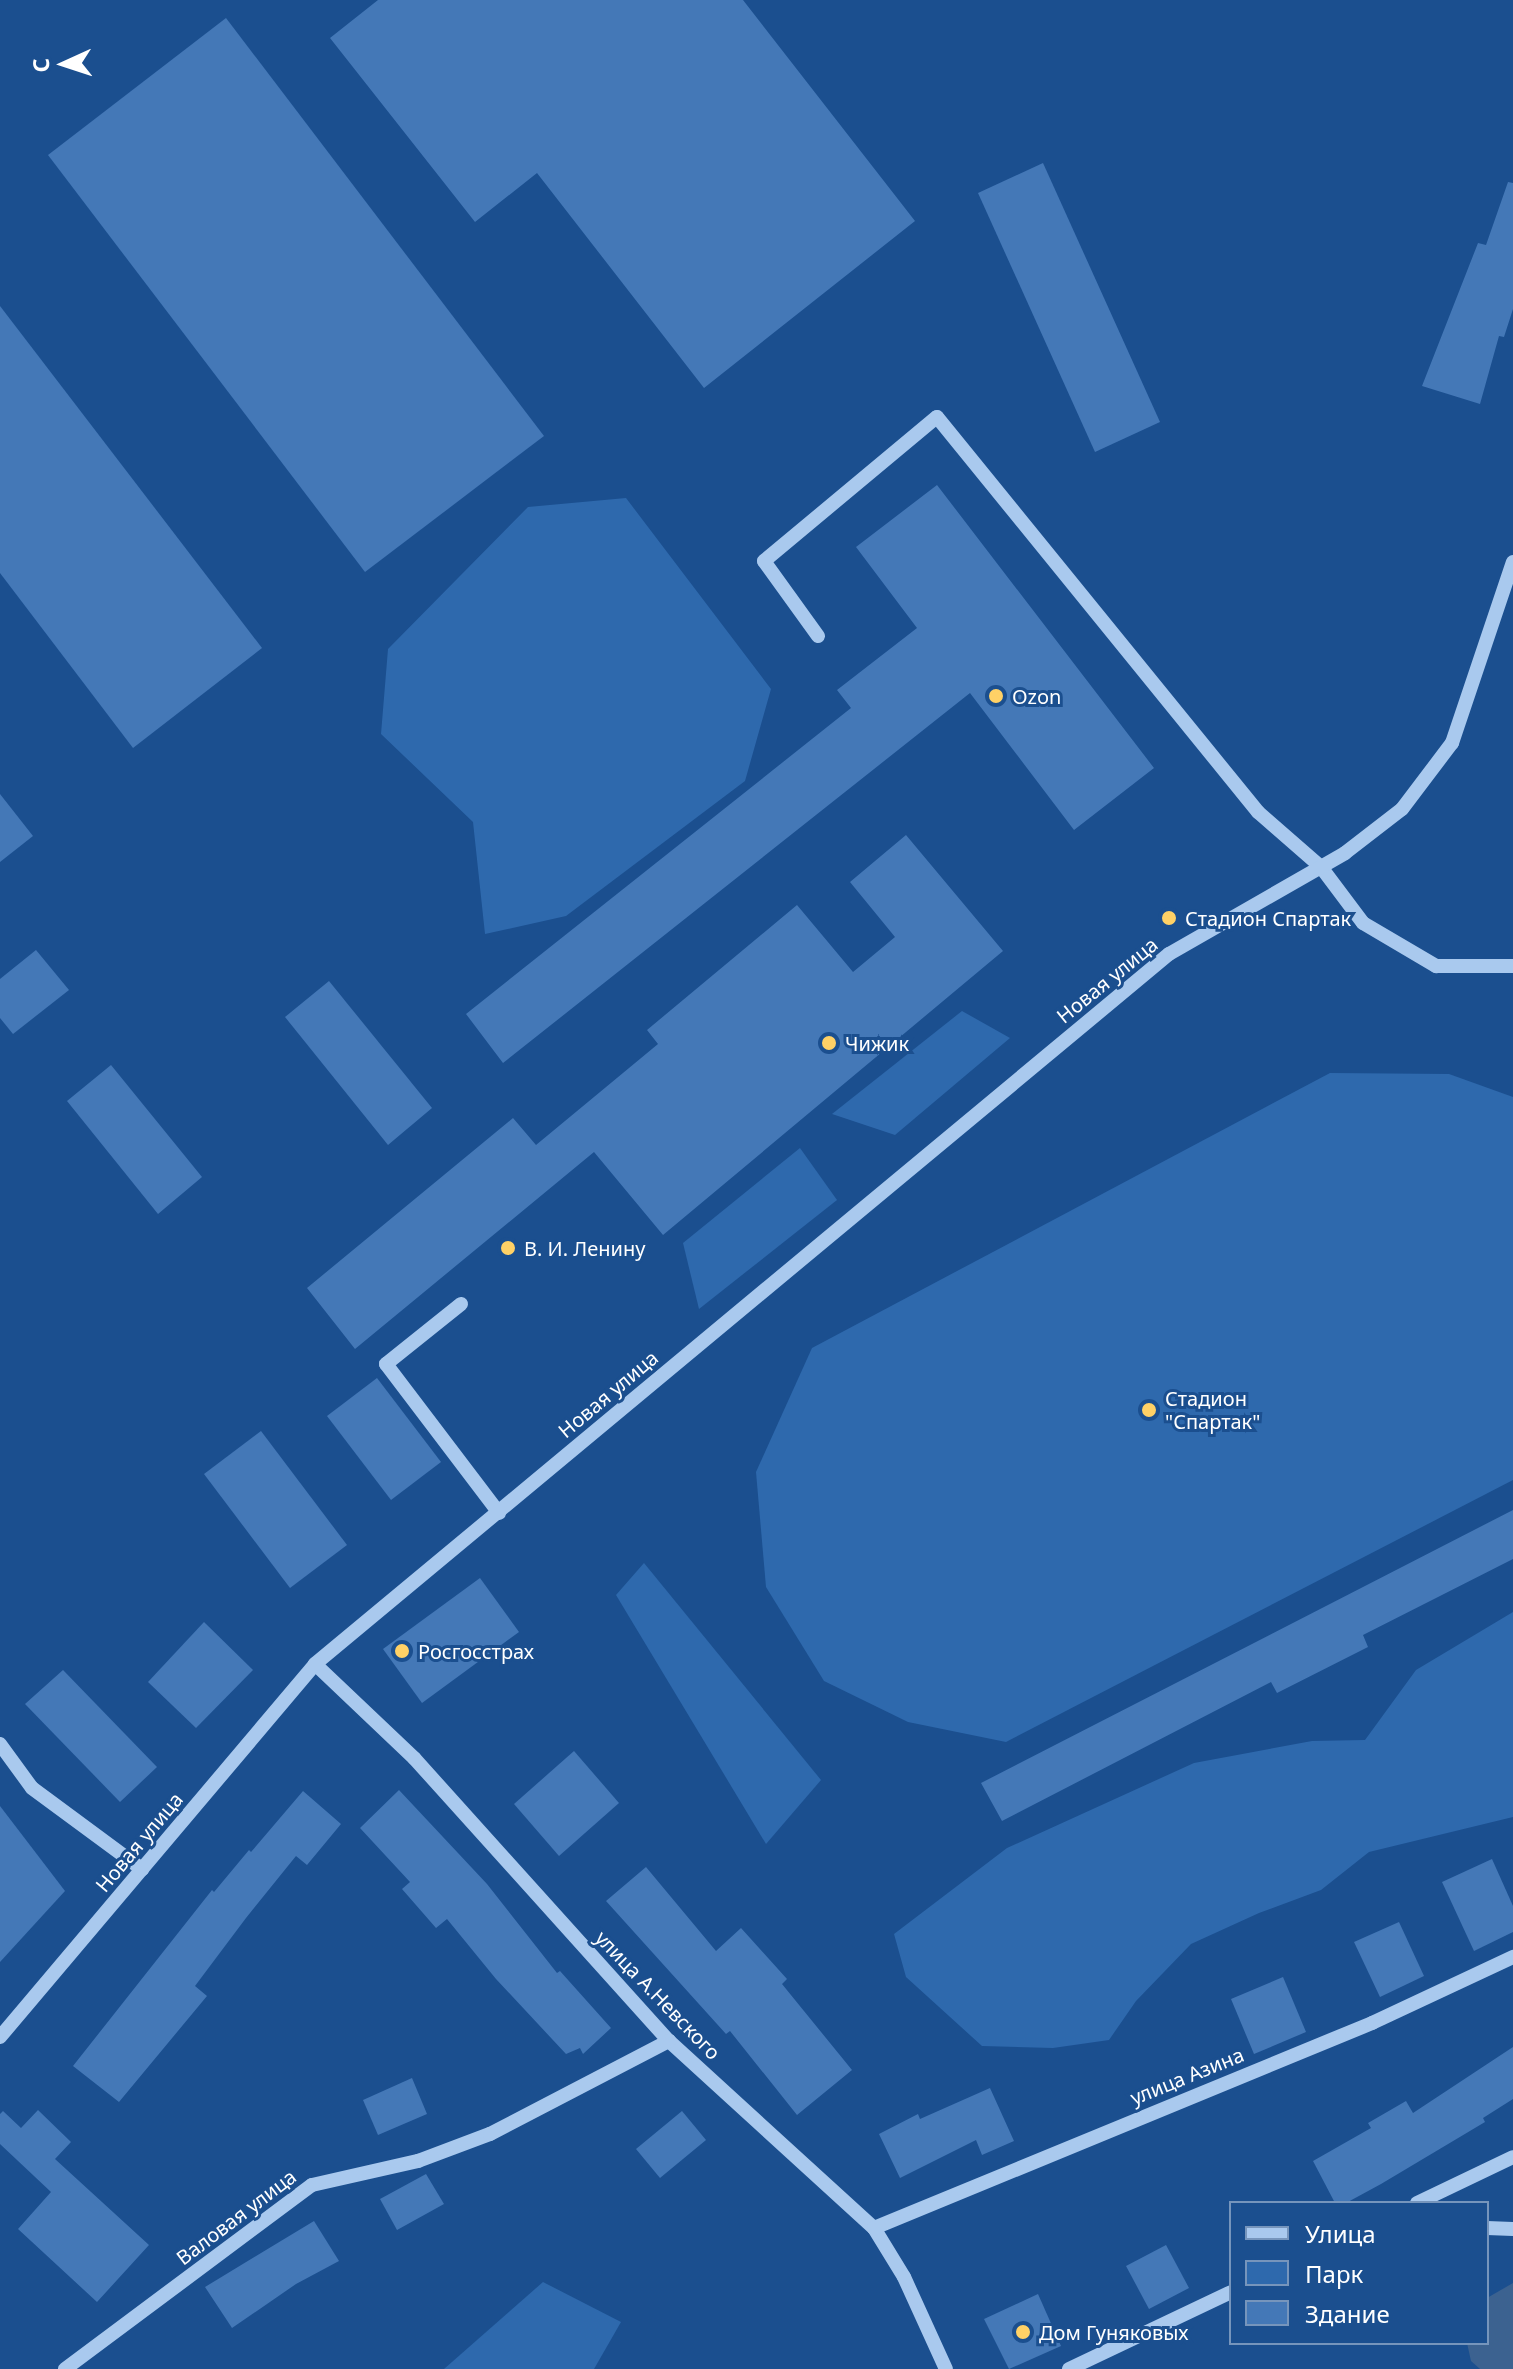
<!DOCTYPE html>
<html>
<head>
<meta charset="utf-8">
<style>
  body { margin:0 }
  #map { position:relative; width:1513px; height:2369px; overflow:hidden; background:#1b4f8f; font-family:"Noto Sans",sans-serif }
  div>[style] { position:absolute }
  .green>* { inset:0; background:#2e69ad }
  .water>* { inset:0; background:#3c6290 }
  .building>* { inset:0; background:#4478b7 }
  .minor>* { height:14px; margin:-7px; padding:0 7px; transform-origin:7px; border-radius:7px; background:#a9c9ee }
  .dots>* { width:22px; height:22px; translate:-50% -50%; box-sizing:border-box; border:4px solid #1b4f8f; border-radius:50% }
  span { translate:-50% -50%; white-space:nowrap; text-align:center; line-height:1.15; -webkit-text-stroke:6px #1b4f8f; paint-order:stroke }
  .poi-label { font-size:20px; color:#fff }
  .left { translate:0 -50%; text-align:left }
  .street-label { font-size:20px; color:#fff }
  .legend { position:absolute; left:1229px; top:2201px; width:260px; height:144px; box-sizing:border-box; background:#1b4f8f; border:2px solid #7695bc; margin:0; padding:10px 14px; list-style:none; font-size:24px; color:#fff }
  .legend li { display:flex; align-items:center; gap:16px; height:40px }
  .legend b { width:40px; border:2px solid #7695bc }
  .north { position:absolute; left:24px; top:24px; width:80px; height:80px; -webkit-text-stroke:6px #1b4f8f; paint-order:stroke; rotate:267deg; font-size:22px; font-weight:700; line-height:32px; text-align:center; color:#fff }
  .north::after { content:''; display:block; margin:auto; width:28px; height:36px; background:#fff; clip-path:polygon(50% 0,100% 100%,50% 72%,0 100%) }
</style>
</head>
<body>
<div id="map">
  <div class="green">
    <i style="clip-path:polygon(626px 498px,771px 689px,745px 781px,566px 916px,485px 934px,473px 822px,381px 734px,388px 649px,528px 507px)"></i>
    <i style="clip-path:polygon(962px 1011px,1010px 1038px,895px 1135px,832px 1114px)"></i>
    <i style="clip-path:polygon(1330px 1073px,1449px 1074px,1513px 1097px,1513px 1480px,1006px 1742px,908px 1722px,824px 1681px,766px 1587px,756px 1472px,812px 1348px)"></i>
    <i style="clip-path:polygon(800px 1148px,837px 1200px,699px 1309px,683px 1243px)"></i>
    <i style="clip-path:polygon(644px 1563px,821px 1780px,766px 1844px,616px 1595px)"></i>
    <i style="clip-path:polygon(1513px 1612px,1513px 1817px,1369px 1852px,1321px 1890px,1259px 1913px,1191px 1944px,1136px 2001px,1109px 2040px,1053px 2048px,982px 2046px,906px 1977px,894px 1934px,1007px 1848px,1194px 1763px,1312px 1741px,1365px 1740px,1416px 1670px)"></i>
    <i style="clip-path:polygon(543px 2282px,621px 2322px,594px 2369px,444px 2369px)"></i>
  </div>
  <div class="water">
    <i style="clip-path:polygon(1513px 2283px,1513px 2369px,1480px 2369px,1471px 2361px,1467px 2343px,1487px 2343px,1487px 2298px)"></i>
  </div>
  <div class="building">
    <i style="clip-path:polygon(378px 0,743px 0,915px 221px,704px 388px,537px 173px,475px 222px,330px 38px)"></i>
    <i style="clip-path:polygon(226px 18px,544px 436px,365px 572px,48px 155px)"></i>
    <i style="clip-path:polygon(1043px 163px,1160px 422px,1095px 452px,978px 193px)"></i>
    <i style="clip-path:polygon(1508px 182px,1513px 183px,1513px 309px,1504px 337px,1499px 336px,1480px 404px,1422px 386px,1478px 243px,1486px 245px)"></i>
    <i style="clip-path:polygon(0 306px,262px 648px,133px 748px,0 573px)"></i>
    <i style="clip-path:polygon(937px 485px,1154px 768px,1074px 830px,970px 693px,503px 1063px,466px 1014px,851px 708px,837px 690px,917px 628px,856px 547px)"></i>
    <i style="clip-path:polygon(0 794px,33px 836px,0 862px)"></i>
    <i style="clip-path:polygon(906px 835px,1003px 951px,663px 1235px,594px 1152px,355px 1349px,307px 1288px,513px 1118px,536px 1145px,658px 1044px,647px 1030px,797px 905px,853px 972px,895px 937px,850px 882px)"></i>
    <i style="clip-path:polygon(36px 950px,69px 990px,13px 1034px,0 1018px,0 979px)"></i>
    <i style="clip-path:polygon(329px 981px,432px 1108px,388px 1145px,285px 1017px)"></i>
    <i style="clip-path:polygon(111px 1065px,202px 1177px,158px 1214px,67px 1101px)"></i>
    <i style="clip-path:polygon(377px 1378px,441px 1462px,391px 1500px,327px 1416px)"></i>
    <i style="clip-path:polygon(261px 1431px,347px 1545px,290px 1588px,204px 1474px)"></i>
    <i style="clip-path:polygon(1513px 1510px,1513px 1559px,1363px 1635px,1368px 1647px,1277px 1693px,1271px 1682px,1002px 1821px,981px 1783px)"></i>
    <i style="clip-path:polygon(480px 1578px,519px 1632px,422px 1703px,383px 1649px)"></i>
    <i style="clip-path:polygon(204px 1622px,253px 1670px,196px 1728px,148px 1682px)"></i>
    <i style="clip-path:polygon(63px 1670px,157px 1767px,120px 1802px,25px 1704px)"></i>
    <i style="clip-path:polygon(574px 1751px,619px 1803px,559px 1856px,514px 1804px)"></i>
    <i style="clip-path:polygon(399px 1790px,487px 1884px,557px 1973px,560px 1971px,611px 2028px,583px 2054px,580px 2048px,566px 2054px,496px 1979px,447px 1919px,436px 1928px,402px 1889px,410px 1882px,360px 1828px)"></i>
    <i style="clip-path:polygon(303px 1791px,341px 1824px,307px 1865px,296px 1856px,246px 1918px,195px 1986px,207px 1996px,119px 2102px,73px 2066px,212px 1890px,214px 1892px,249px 1850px,251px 1852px)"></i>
    <i style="clip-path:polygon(0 1806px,65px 1891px,0 1962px)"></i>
    <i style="clip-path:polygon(1492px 1859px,1513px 1906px,1513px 1932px,1474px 1951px,1442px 1882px)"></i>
    <i style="clip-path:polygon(646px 1867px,716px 1951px,741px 1928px,787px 1979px,782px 1984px,852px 2070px,797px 2115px,730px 2031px,726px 2034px,606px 1901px)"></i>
    <i style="clip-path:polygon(1399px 1922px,1424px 1976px,1380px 1997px,1354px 1942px)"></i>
    <i style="clip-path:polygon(1283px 1977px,1306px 2032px,1254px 2054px,1231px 1999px)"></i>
    <i style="clip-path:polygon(1513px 2047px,1513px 2099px,1483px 2118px,1485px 2122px,1381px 2184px,1346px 2203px,1335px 2203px,1313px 2161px,1371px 2128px,1368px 2123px,1406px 2101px,1413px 2113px)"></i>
    <i style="clip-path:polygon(412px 2078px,427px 2114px,378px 2135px,363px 2100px)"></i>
    <i style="clip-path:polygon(990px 2088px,1014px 2141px,982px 2155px,976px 2140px,900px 2178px,879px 2134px,918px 2114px,920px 2119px)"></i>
    <i style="clip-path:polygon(38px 2110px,71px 2142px,55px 2159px,149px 2245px,97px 2302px,18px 2229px,51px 2192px,0 2144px,0 2114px,3px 2111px,21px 2128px)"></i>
    <i style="clip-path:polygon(682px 2111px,706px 2140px,660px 2178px,636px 2149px)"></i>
    <i style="clip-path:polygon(426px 2174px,444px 2204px,397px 2230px,380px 2199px)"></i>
    <i style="clip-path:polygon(314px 2221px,339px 2261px,296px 2284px,232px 2328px,205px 2287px)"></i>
    <i style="clip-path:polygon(1166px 2245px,1189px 2288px,1149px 2309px,1126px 2266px)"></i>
    <i style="clip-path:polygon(1038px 2294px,1061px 2346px,1009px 2369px,984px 2319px)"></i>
  </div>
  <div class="minor">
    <i style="left:818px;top:636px;width:92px;rotate:-125.8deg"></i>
    <i style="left:764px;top:561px;width:225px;rotate:-39.8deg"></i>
    <i style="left:937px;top:417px;width:509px;rotate:50.9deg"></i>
    <i style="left:1258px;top:812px;width:84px;rotate:41.1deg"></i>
    <i style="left:1321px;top:867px;width:70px;rotate:53.1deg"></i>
    <i style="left:1363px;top:923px;width:85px;rotate:30.5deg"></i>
    <i style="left:1436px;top:966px;width:77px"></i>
    <i style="left:461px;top:1304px;width:96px;rotate:141.3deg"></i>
    <i style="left:386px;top:1364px;width:187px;rotate:52.8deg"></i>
    <i style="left:315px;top:1664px;width:137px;rotate:43.5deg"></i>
    <i style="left:414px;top:1758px;width:381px;rotate:48deg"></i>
    <i style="left:669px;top:2041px;width:277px;rotate:42.4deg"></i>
    <i style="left:874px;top:2228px;width:57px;rotate:58.5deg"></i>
    <i style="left:904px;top:2277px;width:101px;rotate:65.5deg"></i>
    <i style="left:0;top:1744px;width:54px;rotate:54deg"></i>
    <i style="left:32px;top:1788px;width:137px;rotate:36.4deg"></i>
    <i style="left:0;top:2037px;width:488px;rotate:-49.8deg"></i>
    <i style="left:315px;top:1664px;width:1111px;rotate:-39.74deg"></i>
    <i style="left:1169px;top:954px;width:203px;rotate:-29.8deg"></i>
    <i style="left:1345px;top:853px;width:72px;rotate:-37.7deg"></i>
    <i style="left:1402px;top:809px;width:83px;rotate:-52.9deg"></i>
    <i style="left:1452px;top:743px;width:191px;rotate:-71.4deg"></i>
    <i style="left:1417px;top:2203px;width:106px;rotate:-25.6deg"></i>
    <i style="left:874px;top:2228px;width:539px;rotate:-22.37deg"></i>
    <i style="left:1372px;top:2023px;width:156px;rotate:-25.1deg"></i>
    <i style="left:1487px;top:2228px;width:26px;rotate:2deg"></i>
    <i style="left:65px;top:2369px;width:308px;rotate:-36.7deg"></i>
    <i style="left:312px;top:2185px;width:109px;rotate:-12.8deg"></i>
    <i style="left:418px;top:2161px;width:77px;rotate:-20.6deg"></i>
    <i style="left:490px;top:2134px;width:202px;rotate:-27.5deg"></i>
    <i style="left:1069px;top:2369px;width:179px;rotate:-25.4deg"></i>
  </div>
  <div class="dots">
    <i style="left:996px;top:696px;background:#ffd166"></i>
    <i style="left:1169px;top:918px;background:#ffd166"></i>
    <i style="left:829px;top:1043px;background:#ffd166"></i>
    <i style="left:508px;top:1248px;background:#ffd166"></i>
    <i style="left:1149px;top:1410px;background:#ffd166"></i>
    <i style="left:402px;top:1651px;background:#ffd166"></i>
    <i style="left:1023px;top:2332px;background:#ffd166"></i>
  </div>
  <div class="poi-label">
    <span class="left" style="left:1012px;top:696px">Ozon</span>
    <span class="left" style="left:1185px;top:918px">Стадион Спартак</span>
    <span class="left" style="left:845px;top:1043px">Чижик</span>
    <span class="left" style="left:524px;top:1248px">В. И. Ленину</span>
    <span class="left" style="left:1165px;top:1410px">Стадион<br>"Спартак"</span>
    <span class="left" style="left:418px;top:1651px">Росгосстрах</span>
    <span class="left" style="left:1039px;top:2332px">Дом Гуняковых</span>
  </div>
  <div class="street-label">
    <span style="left:1107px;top:980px;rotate:-39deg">Новая улица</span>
    <span style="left:608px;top:1394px;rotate:-40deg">Новая улица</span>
    <span style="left:139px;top:1842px;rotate:-50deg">Новая улица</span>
    <span style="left:658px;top:1995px;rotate:46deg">улица А.Невского</span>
    <span style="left:1187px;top:2076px;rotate:-22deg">улица Азина</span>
    <span style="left:236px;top:2217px;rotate:-37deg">Валовая улица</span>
  </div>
  <ul class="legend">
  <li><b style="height:10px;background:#a9c9ee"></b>Улица</li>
  <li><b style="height:22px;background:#2e69ad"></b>Парк</li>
  <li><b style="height:22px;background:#4478b7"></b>Здание</li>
  </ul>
  <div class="north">С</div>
</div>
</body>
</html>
